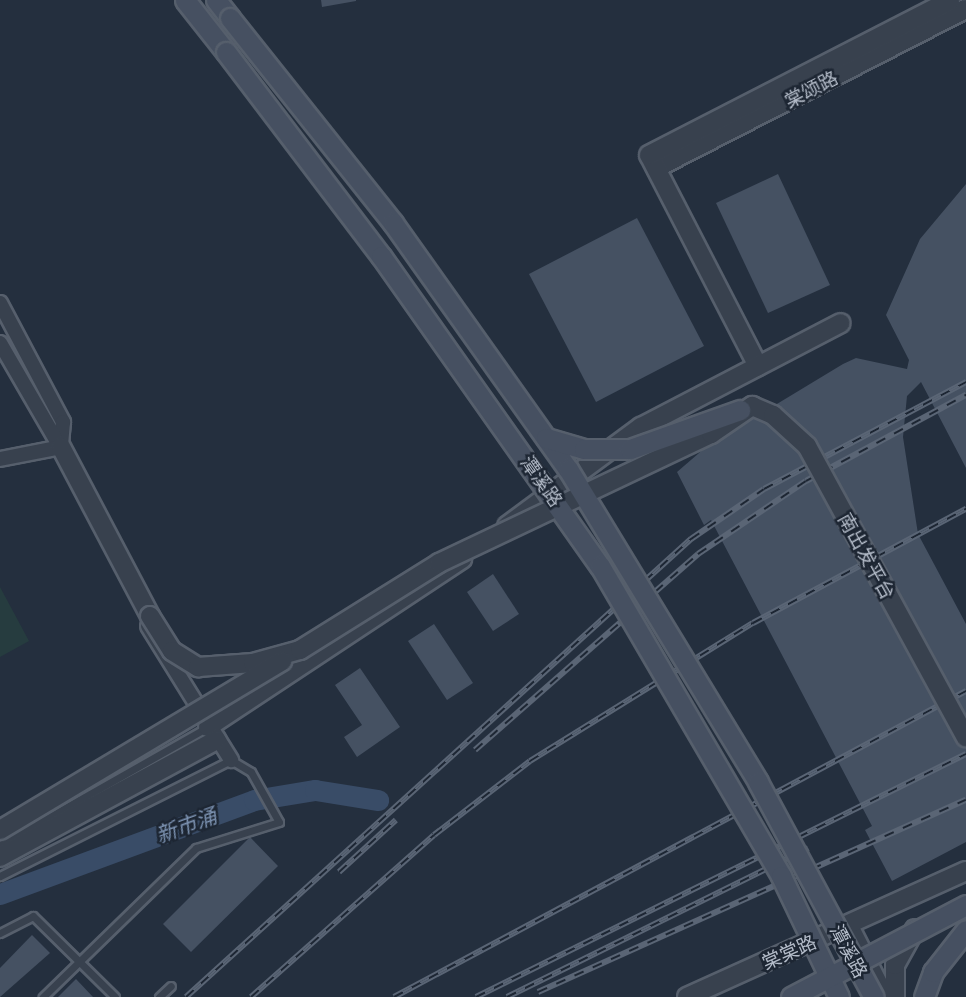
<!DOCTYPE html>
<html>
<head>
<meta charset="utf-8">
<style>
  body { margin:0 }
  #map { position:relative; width:966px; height:997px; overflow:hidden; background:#242f3e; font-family:Barlow,"Noto Sans SC",sans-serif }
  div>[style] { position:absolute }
  .green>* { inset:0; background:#263c3f }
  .river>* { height:21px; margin:-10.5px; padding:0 10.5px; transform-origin:10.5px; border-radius:10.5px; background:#394c67 }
  .building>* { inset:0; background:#455162 }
  .roads { filter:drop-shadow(2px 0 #565f6c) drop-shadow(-2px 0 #565f6c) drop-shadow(0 2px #565f6c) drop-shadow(0 -2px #565f6c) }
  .service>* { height:7px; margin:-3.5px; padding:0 3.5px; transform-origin:3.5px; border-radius:3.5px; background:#38414e }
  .minor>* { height:14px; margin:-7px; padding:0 7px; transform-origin:7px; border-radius:7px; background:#38414e }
  .tertiary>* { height:18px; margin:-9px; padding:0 9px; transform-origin:9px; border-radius:9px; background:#38414e }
  .secondary>* { height:19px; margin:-9.5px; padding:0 9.5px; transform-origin:9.5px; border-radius:9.5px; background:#465061 }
  .rail>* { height:6px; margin-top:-3px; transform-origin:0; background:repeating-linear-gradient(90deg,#1d2633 0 10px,#5a6575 0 20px); box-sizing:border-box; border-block:2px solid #5a6575 }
  .bridges { filter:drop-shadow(2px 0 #565f6c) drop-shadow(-2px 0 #565f6c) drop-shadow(0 2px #565f6c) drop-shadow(0 -2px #565f6c) }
  .tertiary-bridge>* { height:18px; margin:-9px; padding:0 9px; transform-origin:9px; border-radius:9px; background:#38414e }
  .secondary-bridge>* { height:19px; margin:-9.5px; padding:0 9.5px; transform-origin:9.5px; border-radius:9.5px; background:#465061 }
  span { translate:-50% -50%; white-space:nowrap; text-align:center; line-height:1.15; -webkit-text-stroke:5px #1d2633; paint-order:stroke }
  .street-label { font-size:19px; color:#b4bcc9 }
  .water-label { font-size:21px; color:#7c92b1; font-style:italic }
</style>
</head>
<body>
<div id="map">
  <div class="green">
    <i style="clip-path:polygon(0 587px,29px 641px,0 657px)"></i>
  </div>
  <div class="river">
    <i style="left:0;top:894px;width:271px;rotate:-20.3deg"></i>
    <i style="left:254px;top:800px;width:62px;rotate:-9.3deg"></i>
    <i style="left:315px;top:790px;width:64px;rotate:9deg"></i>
  </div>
  <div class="building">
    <i style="clip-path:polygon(321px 0,356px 0,356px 1px,322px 7px)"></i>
    <i style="clip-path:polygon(778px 174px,830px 285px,768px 313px,716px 203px)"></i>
    <i style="clip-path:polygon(966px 184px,966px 468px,921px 382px,907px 396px,903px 437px,918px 534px,966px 624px,966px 842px,892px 881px,865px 830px,872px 826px,711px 520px,704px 525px,677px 472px,706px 447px,843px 364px,856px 358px,907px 369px,909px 360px,886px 315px,920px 239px)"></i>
    <i style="clip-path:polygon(637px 218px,704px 346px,596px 402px,529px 274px)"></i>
    <i style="clip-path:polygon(493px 574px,519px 614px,493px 631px,467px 592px)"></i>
    <i style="clip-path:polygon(434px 624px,473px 683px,447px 700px,408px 641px)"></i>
    <i style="clip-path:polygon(360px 668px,400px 727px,357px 757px,344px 737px,362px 725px,335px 685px)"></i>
    <i style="clip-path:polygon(250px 837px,278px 866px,191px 952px,163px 924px)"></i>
    <i style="clip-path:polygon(32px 935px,50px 953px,0 997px,0 968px)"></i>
    <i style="clip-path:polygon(76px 979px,93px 997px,58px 997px)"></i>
  </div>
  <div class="roads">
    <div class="service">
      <i style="left:0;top:845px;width:239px;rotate:-29.6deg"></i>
      <i style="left:0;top:876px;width:258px;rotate:-26.7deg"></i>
      <i style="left:231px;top:760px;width:23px;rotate:31deg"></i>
      <i style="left:251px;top:772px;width:57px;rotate:60.8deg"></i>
      <i style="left:279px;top:822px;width:87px;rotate:162.6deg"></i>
      <i style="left:196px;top:848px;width:214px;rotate:135.8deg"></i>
      <i style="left:0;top:933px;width:37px;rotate:-27deg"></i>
      <i style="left:33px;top:916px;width:115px;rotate:44.6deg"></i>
      <i style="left:159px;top:997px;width:16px;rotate:-43deg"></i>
    </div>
    <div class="minor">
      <i style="left:0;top:303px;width:135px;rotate:62.1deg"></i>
      <i style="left:63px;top:422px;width:25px;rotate:95deg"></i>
      <i style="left:0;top:343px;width:132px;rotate:59.9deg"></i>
      <i style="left:0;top:459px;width:62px;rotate:-11.1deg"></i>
      <i style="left:148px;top:626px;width:158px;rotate:58.2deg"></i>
    </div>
    <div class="tertiary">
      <i style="left:656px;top:168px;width:348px;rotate:-27.2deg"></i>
      <i style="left:758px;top:366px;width:237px;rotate:-117.3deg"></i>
      <i style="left:649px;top:155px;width:339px;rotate:-27.2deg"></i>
      <i style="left:61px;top:447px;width:191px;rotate:62.2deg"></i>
      <i style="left:507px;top:526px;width:167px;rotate:-36.5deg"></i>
      <i style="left:641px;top:427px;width:225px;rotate:-27.5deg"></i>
      <i style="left:208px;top:727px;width:305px;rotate:-33.5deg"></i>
      <i style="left:0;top:857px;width:246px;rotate:-28.4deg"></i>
      <i style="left:849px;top:926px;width:80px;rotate:63.1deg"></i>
      <i style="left:687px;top:997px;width:306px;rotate:-24.3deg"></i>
      <i style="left:895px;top:997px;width:32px;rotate:-90deg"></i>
      <i style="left:895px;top:965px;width:41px;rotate:-60.9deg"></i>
    </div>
    <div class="secondary">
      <i style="left:185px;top:0;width:66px;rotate:51.7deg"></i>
      <i style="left:216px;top:0;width:23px;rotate:52deg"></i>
      <i style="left:924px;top:997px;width:27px;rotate:-70deg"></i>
      <i style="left:933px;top:972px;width:53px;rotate:-51.8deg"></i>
    </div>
  </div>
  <div class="rail">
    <i style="left:475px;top:750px;width:297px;rotate:-41.3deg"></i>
    <i style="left:698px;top:554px;width:130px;rotate:-34.1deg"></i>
    <i style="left:806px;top:481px;width:182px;rotate:-28.3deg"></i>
    <i style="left:339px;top:872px;width:77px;rotate:-42.4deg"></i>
    <i style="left:538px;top:992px;width:469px;rotate:-24.2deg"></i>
    <i style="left:186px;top:997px;width:682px;rotate:-42.21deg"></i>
    <i style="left:691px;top:539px;width:88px;rotate:-34.4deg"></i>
    <i style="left:764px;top:489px;width:229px;rotate:-27.9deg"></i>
    <i style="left:251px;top:997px;width:244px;rotate:-41.5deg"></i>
    <i style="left:434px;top:835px;width:121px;rotate:-37.6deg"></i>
    <i style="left:530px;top:761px;width:262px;rotate:-31.8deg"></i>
    <i style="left:753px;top:623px;width:242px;rotate:-28.2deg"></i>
    <i style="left:394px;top:997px;width:649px;rotate:-28.15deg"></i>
    <i style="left:476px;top:997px;width:547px;rotate:-26.38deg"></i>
    <i style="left:507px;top:997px;width:336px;rotate:-26.3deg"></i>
  </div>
  <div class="bridges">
    <div class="tertiary-bridge">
      <i style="left:150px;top:616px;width:41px;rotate:57.8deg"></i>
      <i style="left:172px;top:651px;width:31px;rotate:32deg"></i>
      <i style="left:198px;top:667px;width:55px;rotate:-4.2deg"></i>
      <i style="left:253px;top:663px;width:49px;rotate:-15.5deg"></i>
      <i style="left:300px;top:650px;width:164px;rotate:-32deg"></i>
      <i style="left:439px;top:563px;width:301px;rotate:-25.4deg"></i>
      <i style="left:711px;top:434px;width:50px;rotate:-34.3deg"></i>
      <i style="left:752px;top:406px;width:23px;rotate:23deg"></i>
      <i style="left:773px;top:415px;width:46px;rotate:42.4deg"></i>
      <i style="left:807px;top:446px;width:332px;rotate:61.4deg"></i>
      <i style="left:0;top:830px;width:329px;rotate:-30.9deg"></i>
    </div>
    <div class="secondary-bridge">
      <i style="left:230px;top:18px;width:262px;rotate:51.5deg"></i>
      <i style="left:393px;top:223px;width:302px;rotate:54.6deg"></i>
      <i style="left:568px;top:469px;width:366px;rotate:58.7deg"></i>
      <i style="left:758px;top:782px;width:244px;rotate:61.7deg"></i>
      <i style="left:226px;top:52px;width:256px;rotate:52.8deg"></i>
      <i style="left:381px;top:256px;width:380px;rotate:54.8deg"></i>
      <i style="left:600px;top:566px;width:359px;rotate:59.7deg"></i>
      <i style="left:781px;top:876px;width:134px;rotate:64.4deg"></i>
      <i style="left:546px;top:438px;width:40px;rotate:16deg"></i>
      <i style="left:584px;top:449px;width:46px"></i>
      <i style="left:630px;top:449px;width:117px;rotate:-19.5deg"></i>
      <i style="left:791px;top:997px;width:198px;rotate:-27.7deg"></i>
    </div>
  </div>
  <div class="street-label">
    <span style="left:811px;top:89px;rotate:-27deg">棠颂路</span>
    <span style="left:542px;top:481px;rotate:55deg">潭溪路</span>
    <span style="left:867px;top:556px;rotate:61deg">南出发平台</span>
    <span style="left:849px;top:951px;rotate:62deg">潭溪路</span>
    <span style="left:789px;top:952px;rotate:-24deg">棠棠路</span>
  </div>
  <div class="water-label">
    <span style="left:186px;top:825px;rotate:-20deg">新市涌</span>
  </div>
</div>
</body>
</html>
